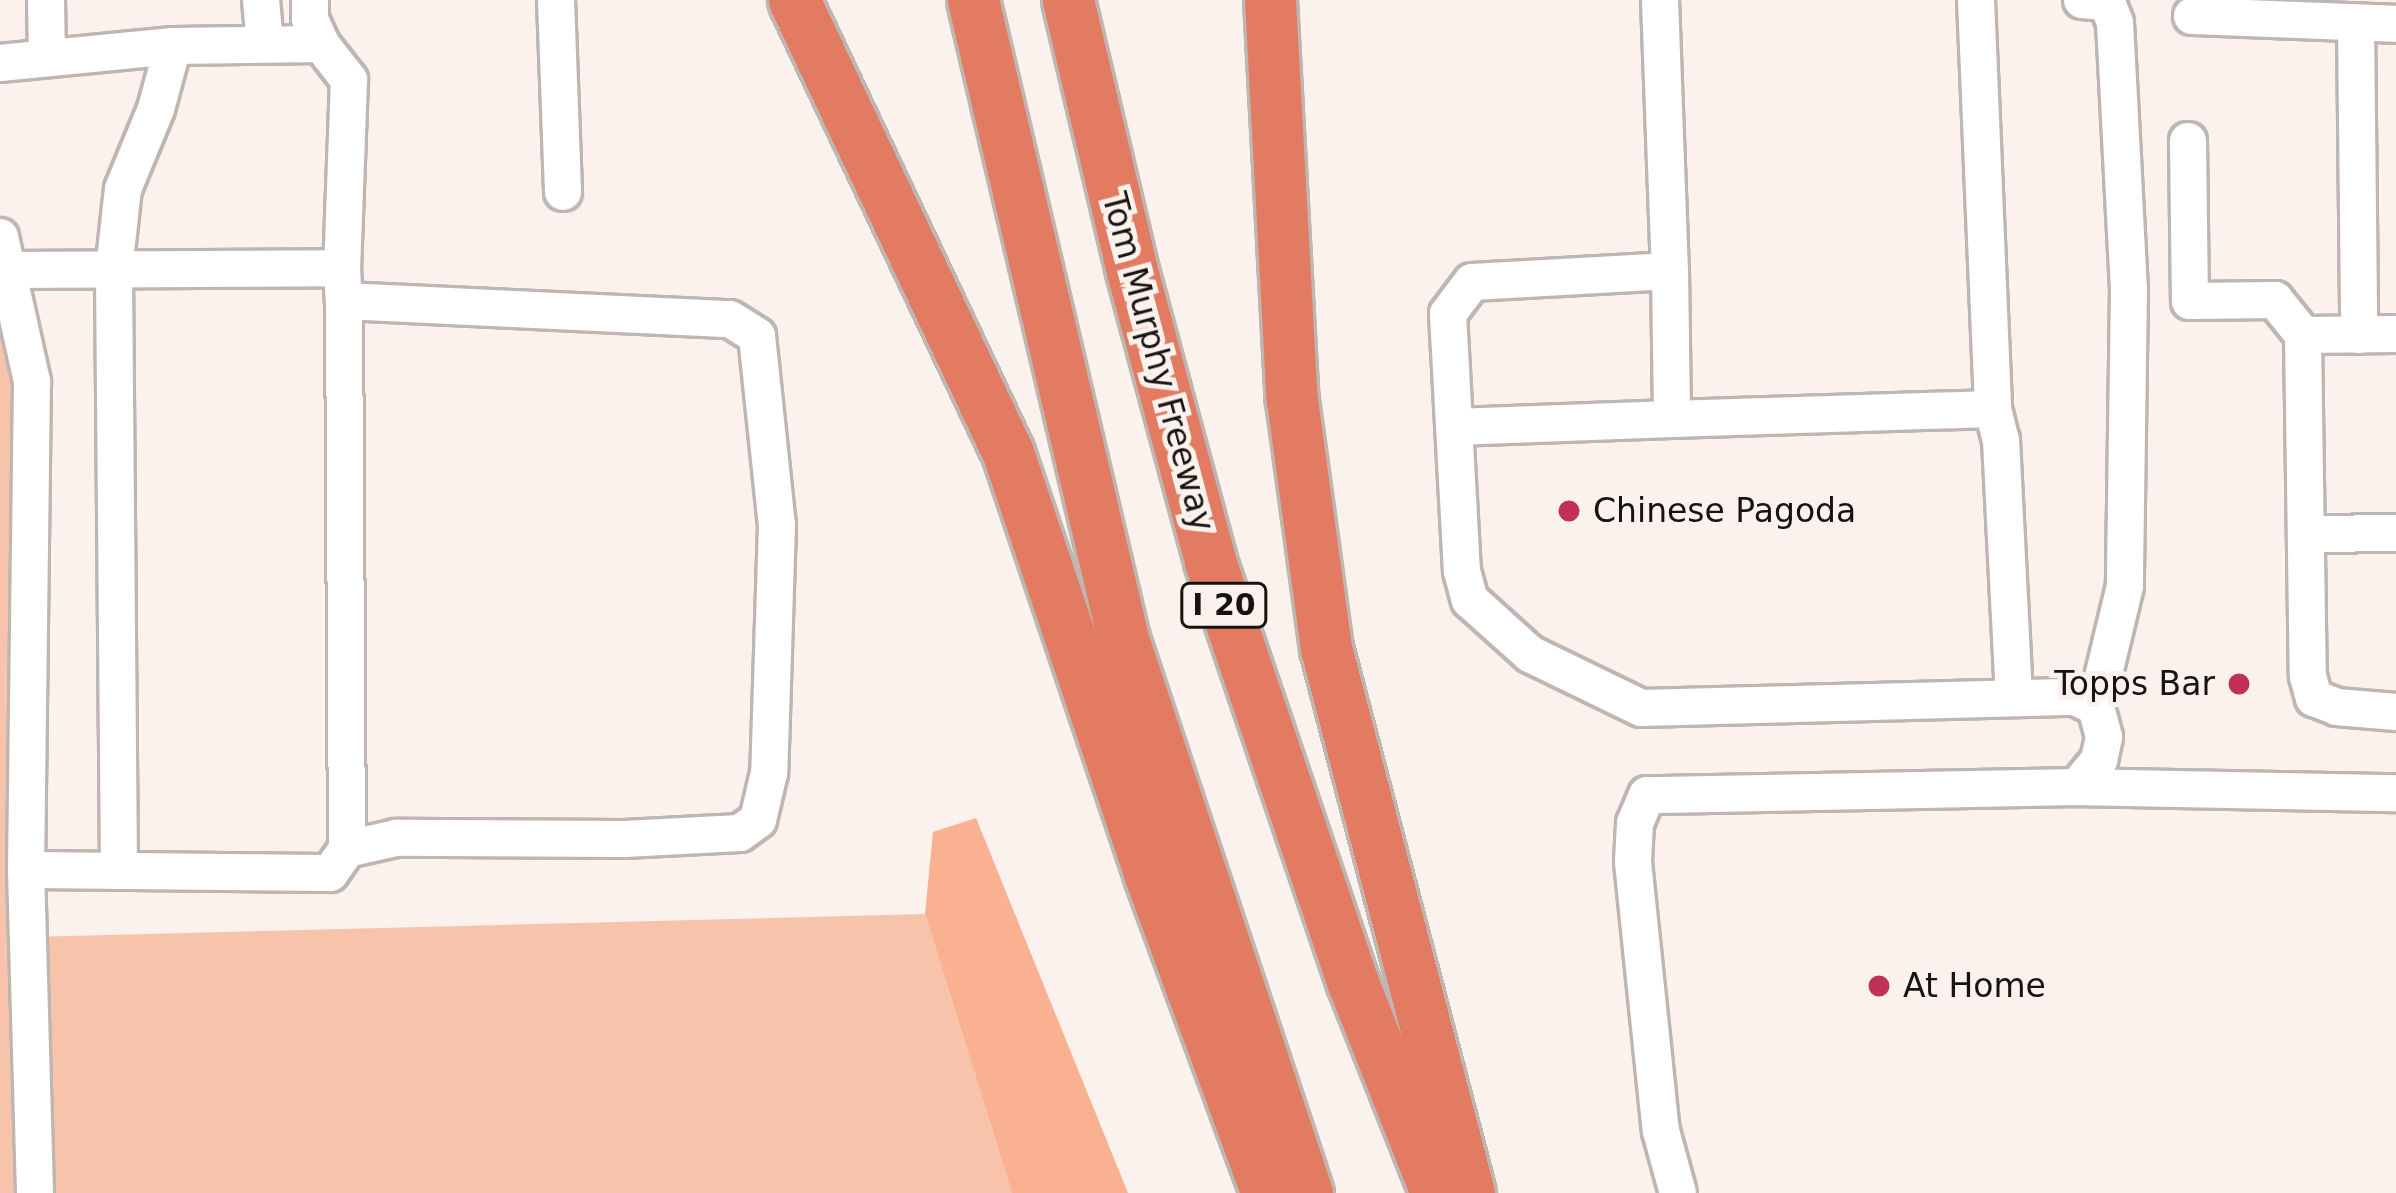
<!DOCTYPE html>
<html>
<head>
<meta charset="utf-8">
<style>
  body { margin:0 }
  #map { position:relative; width:2396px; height:1193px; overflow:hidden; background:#fbf1ed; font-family:"DejaVu Sans",sans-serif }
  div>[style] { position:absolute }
  .green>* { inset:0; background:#f8c3ab }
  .forest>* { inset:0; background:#fab191 }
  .roads { filter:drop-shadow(3px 0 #bfb6b2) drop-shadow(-3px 0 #bfb6b2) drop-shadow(0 3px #bfb6b2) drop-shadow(0 -3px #bfb6b2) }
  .minor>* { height:36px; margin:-18px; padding:0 18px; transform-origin:18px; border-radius:18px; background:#fff }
  .highway>* { height:51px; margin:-25.5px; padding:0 25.5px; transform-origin:25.5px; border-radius:25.5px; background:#e27b61 }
  .dots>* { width:33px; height:33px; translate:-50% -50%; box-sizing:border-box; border:6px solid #fbf1ed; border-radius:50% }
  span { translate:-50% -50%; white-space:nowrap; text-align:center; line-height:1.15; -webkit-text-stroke:10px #fbf1ed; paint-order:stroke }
  .shield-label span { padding:3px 9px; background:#fbf1ed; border:3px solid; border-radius:9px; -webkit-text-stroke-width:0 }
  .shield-label { font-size:30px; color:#161311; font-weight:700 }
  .street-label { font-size:33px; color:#161311 }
  .poi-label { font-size:33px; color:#161311 }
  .left { translate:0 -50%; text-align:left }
  .right { translate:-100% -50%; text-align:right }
</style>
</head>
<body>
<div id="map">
  <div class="green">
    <i style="clip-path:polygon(0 237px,32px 381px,28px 937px,925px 914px,1012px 1193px,0 1193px)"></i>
  </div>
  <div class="forest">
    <i style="clip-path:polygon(976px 818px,1128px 1193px,1012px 1193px,925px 914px,933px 832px)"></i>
  </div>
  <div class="roads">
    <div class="minor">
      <i style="left:46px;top:0;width:55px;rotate:89deg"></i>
      <i style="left:261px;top:0;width:44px;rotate:84.8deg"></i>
      <i style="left:310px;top:0;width:19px;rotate:90deg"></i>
      <i style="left:310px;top:19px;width:27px;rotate:66deg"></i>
      <i style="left:321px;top:44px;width:46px;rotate:52.1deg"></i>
      <i style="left:349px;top:80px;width:188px;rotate:92.1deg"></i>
      <i style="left:556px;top:0;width:192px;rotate:87.9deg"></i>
      <i style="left:1660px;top:0;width:271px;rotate:87.9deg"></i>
      <i style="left:1670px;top:271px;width:198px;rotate:176.8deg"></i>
      <i style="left:1472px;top:282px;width:40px;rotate:127deg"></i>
      <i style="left:1448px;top:314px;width:257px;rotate:86.9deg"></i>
      <i style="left:1462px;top:571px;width:30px;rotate:75deg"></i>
      <i style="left:1470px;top:600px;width:81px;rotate:42deg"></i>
      <i style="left:1530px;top:654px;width:123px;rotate:25.9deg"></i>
      <i style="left:1641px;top:708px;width:434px;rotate:-1.5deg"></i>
      <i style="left:2075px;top:697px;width:23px;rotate:25deg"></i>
      <i style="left:2096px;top:707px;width:31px;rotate:75deg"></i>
      <i style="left:2104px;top:737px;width:24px;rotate:102deg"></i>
      <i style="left:2099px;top:760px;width:35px;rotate:129deg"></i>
      <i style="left:2077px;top:787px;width:430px;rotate:178.9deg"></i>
      <i style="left:1647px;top:795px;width:30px;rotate:113deg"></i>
      <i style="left:1635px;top:823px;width:39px;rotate:93deg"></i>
      <i style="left:1633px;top:862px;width:270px;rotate:84.1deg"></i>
      <i style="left:1661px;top:1131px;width:64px;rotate:74.7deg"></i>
      <i style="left:1976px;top:0;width:409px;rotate:87.6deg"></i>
      <i style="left:1993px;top:409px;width:32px;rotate:76deg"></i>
      <i style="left:2001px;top:440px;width:255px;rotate:87.1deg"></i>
      <i style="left:2082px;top:0;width:25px;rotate:5deg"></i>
      <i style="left:2107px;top:2px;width:22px;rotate:69deg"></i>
      <i style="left:2115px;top:23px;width:265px;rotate:87deg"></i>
      <i style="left:2129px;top:288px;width:298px;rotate:90.8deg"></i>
      <i style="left:2125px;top:586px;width:124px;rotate:103.5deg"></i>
      <i style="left:2192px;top:16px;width:204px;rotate:2.2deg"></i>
      <i style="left:2356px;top:23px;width:312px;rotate:89.4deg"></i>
      <i style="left:0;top:63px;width:174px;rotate:-5.6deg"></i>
      <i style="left:2188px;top:141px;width:160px;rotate:89.3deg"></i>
      <i style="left:2190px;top:301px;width:85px;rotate:-0.7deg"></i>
      <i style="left:2275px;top:300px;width:45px;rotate:51.3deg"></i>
      <i style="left:0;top:237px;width:148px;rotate:77.5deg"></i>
      <i style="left:32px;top:381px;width:489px;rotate:90.7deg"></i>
      <i style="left:26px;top:870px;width:323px;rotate:88.4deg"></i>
      <i style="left:7px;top:270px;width:335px;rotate:-0.3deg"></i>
      <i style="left:342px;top:268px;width:33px;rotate:87deg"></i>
      <i style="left:344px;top:301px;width:386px;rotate:2.7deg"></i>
      <i style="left:730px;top:319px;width:32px;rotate:32deg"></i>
      <i style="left:757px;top:336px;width:190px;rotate:84deg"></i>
      <i style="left:777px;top:525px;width:248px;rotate:91.8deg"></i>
      <i style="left:769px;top:773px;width:48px;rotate:103.2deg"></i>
      <i style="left:758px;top:820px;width:22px;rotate:144deg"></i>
      <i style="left:740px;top:833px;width:116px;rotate:177deg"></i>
      <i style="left:624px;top:839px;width:228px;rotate:-179.7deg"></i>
      <i style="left:396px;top:838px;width:50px;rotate:167.3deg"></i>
      <i style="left:347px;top:849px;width:29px;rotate:125deg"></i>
      <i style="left:330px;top:873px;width:304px;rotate:-179.4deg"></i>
      <i style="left:1670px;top:271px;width:148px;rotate:89.2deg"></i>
      <i style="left:1672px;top:419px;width:321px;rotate:-1.8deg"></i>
      <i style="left:344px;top:301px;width:548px;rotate:89.69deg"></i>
      <i style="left:2396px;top:334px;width:93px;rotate:179.4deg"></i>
      <i style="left:2303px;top:335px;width:341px;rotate:89.2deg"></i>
      <i style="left:2308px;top:676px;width:23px;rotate:75deg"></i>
      <i style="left:2314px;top:698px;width:25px;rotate:21deg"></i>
      <i style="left:2337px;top:707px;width:59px;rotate:4.8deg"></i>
      <i style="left:1455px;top:427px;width:217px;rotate:-2.1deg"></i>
      <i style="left:2307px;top:534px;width:89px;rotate:-0.6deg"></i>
      <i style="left:2070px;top:787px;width:326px;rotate:1.1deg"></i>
      <i style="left:119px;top:871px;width:601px;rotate:-90.48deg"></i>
      <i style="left:114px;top:270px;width:81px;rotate:-83.7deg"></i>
      <i style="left:123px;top:189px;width:87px;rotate:-67.6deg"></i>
      <i style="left:156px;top:109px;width:65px;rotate:-74.9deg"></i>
      <i style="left:173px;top:46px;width:148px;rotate:-0.8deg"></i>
    </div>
    <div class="highway">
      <i style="left:794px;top:0;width:501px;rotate:64.71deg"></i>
      <i style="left:1008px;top:453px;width:443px;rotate:71.4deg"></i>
      <i style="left:1149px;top:873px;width:341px;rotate:69.8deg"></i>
      <i style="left:973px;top:0;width:656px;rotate:76.79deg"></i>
      <i style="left:1123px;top:639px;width:584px;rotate:71.63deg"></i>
      <i style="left:1068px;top:0;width:278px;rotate:76.7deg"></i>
      <i style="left:1132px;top:271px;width:300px;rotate:74.9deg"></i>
      <i style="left:1210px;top:561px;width:446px;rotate:71.3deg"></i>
      <i style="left:1353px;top:983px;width:226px;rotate:68.4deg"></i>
      <i style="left:1270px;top:0;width:401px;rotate:86.9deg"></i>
      <i style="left:1292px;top:400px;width:250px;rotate:82.2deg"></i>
      <i style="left:1326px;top:648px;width:563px;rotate:75.3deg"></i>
    </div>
  </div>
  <div class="dots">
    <i style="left:1569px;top:511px;background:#c13156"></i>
    <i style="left:2239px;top:684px;background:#c13156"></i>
    <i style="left:1879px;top:986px;background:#c13156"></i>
  </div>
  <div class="shield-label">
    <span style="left:1224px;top:605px">I 20</span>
  </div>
  <div class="street-label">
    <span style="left:1158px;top:362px;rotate:75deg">Tom Murphy Freeway</span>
  </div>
  <div class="poi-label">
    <span class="left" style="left:1593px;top:511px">Chinese Pagoda</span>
    <span class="right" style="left:2215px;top:684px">Topps Bar</span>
    <span class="left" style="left:1903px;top:986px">At Home</span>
  </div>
</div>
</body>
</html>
